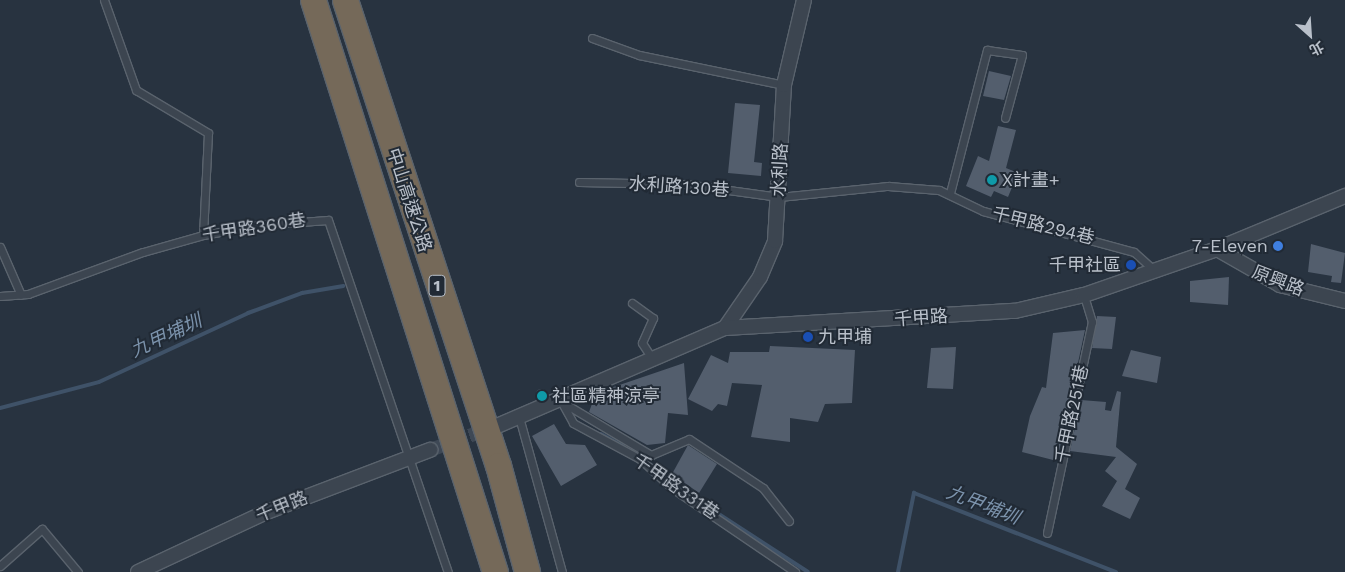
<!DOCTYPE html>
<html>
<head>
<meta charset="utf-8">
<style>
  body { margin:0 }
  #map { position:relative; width:1345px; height:572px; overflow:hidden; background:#283340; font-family:"Work Sans","Noto Sans TC",sans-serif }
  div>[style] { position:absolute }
  .stream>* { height:4px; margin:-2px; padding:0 2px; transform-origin:2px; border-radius:2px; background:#3f5268 }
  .building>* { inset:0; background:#535e6d }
  .round { border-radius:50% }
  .street-tunnel>* { height:14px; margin-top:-7px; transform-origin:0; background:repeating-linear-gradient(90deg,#3e4855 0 14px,transparent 0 21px) }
  .roads { filter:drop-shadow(1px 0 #5a636d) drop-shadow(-1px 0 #5a636d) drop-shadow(0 1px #5a636d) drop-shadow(0 -1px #5a636d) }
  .lane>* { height:7px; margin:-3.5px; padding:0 3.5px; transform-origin:3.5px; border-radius:3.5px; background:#3c4550 }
  .street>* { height:14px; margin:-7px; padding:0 7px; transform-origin:7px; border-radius:7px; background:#3c4550 }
  .highway>* { height:25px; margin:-12.5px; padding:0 12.5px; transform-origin:12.5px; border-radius:12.5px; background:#756959 }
  .dots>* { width:14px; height:14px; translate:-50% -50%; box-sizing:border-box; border:2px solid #212a35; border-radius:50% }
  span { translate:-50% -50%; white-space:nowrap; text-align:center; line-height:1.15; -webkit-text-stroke:4px #212a35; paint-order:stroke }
  .shield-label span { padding:1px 4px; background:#212a35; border:1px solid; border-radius:4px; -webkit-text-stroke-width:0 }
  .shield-label { font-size:16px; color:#b9c0ca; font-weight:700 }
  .street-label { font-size:18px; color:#b9c0ca }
  .poi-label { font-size:18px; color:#b9c0ca }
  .left { translate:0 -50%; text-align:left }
  .right { translate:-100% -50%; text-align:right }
  .water-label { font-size:19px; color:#7b92ab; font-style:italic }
  .north { position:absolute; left:1285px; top:10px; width:50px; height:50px; -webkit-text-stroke:4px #212a35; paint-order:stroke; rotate:154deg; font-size:14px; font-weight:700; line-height:20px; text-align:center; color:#b9c0ca }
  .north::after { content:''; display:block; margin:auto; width:18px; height:22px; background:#b9c0ca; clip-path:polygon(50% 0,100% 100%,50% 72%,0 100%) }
</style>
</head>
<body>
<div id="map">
  <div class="stream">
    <i style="left:0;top:408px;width:102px;rotate:-14.7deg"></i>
    <i style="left:99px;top:382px;width:164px;rotate:-24.8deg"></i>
    <i style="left:248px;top:313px;width:58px;rotate:-20.3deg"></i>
    <i style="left:302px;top:293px;width:42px;rotate:-9.7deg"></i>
    <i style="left:601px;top:434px;width:25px;rotate:29deg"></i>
    <i style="left:642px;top:457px;width:39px;rotate:42deg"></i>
    <i style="left:671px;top:483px;width:163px;rotate:33deg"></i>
    <i style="left:898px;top:572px;width:81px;rotate:-78.6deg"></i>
    <i style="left:914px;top:493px;width:217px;rotate:21.4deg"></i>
  </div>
  <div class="building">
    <i style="clip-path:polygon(989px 71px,1011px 76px,1004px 100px,983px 96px)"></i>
    <i style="clip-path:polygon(735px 103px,760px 105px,754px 162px,762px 163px,761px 176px,728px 173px)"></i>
    <i style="clip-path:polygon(998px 126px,1016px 130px,1006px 168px,1018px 173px,1008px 197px,994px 191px,991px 197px,966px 186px,978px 156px,989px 161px)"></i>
    <i style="clip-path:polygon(1311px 244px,1345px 253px,1341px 283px,1331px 282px,1332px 276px,1308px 272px)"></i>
    <i style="clip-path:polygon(1229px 277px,1228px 305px,1190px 302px,1190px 281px)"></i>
    <i style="clip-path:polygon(1097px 316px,1116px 317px,1112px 349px,1092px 348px)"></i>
    <i style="clip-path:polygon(1085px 330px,1057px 461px,1022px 452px,1030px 416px,1042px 387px,1046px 388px,1053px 333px)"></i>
    <i style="clip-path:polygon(770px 346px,855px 350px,852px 403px,825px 404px,818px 422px,790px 418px,790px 442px,751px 437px,762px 385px,732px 383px,727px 406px,718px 404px,712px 411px,688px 399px,711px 355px,728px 363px,730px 352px,769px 352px)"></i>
    <i style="clip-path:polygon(956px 347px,953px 389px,927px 388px,931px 348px)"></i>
    <i style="clip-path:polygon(1131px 350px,1161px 357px,1157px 383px,1122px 376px)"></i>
    <i style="clip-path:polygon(684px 363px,688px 415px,668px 413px,665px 443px,647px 445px,589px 412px,596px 393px)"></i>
    <i class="round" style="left:536px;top:389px;width:10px;height:10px"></i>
    <i style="clip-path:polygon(1117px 391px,1121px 392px,1116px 447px,1137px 464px,1125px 489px,1140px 498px,1130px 519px,1102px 506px,1117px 481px,1105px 471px,1116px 457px,1070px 451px,1081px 400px,1106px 402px,1105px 410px,1111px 411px)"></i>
    <i style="clip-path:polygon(554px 424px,566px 444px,585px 445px,597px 465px,561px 486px,532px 436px)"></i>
    <i style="clip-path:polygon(688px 445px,717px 464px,699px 493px,672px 474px)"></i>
  </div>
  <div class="street-tunnel">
    <i style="left:430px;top:450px;width:65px;rotate:-19.8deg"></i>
  </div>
  <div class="roads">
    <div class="lane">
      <i style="left:104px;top:0;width:96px;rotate:70.4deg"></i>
      <i style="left:136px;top:90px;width:84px;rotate:30.8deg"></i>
      <i style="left:208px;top:133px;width:102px;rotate:92.8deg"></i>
      <i style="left:592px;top:38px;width:50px;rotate:19.9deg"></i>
      <i style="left:639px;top:55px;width:148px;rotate:11.7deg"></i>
      <i style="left:579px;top:182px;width:106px;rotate:1.1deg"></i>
      <i style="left:685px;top:184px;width:95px;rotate:7.9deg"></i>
      <i style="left:779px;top:197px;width:110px;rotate:-5.8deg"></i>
      <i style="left:888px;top:186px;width:51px;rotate:4.5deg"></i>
      <i style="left:939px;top:190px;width:49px;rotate:25.5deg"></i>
      <i style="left:983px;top:211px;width:156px;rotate:15.2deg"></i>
      <i style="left:1134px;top:252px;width:27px;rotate:42deg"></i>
      <i style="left:950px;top:193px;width:148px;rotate:-75.5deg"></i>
      <i style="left:987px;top:50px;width:35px;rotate:8deg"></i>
      <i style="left:1022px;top:55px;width:65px;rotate:105.1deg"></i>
      <i style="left:0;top:247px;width:52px;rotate:66.4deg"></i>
      <i style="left:0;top:296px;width:28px;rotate:-4deg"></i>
      <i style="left:28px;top:294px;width:122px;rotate:-20.1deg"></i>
      <i style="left:143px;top:252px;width:62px;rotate:-15.8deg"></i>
      <i style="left:203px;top:235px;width:56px;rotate:-10.3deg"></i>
      <i style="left:258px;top:225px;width:70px;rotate:-4.1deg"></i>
      <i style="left:328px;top:220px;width:372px;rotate:71.2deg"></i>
      <i style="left:632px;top:303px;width:26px;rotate:36deg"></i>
      <i style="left:653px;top:318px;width:27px;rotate:114deg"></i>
      <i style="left:642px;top:343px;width:20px;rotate:57deg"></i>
      <i style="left:561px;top:401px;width:25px;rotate:61deg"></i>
      <i style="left:573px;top:423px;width:76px;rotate:28.2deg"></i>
      <i style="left:640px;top:459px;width:43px;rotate:42.2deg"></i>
      <i style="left:672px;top:488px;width:149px;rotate:34.3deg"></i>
      <i style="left:562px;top:402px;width:104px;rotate:30.8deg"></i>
      <i style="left:651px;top:455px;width:41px;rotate:-22.8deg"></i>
      <i style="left:689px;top:439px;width:89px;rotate:33.5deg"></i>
      <i style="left:763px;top:488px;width:42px;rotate:51.8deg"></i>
      <i style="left:519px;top:417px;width:161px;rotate:74.5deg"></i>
      <i style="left:1047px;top:533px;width:216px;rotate:-78deg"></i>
      <i style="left:1092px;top:322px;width:28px;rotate:-107deg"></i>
      <i style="left:0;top:566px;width:56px;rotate:-41.4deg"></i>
      <i style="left:42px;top:529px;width:56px;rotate:50.1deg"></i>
    </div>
    <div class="street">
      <i style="left:1217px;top:249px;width:73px;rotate:29.7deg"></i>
      <i style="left:1280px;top:285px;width:67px;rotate:13.8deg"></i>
      <i style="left:725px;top:328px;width:62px;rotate:-55.5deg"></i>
      <i style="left:760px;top:277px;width:39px;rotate:-67deg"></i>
      <i style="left:775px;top:241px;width:156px;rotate:-86.7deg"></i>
      <i style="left:784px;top:85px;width:87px;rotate:-76.8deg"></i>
      <i style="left:497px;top:426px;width:248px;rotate:-23.3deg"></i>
      <i style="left:725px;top:328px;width:290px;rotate:-3.4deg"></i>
      <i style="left:1015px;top:311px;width:71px;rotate:-13.1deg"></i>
      <i style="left:1084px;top:295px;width:141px;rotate:-19.1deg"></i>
      <i style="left:1217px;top:249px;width:139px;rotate:-22.5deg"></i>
      <i style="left:138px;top:572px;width:139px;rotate:-25.1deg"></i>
      <i style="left:264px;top:513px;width:178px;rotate:-20.8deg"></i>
    </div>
    <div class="highway">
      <i style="left:313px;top:0;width:600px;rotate:72.35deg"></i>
      <i style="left:345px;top:0;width:490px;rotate:71.8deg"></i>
      <i style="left:498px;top:465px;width:111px;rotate:74.8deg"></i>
    </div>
  </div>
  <div class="dots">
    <i style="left:992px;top:180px;background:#0f9aa8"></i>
    <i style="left:1278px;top:246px;background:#3f7fe0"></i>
    <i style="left:1131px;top:265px;background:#1a4fb4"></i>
    <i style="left:808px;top:337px;background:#1a4fb4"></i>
    <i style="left:542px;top:396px;background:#0f9aa8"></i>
  </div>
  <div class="shield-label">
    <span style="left:437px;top:286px">1</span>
  </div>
  <div class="street-label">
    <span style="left:780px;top:170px;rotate:-87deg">水利路</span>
    <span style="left:679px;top:187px;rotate:4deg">水利路130巷</span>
    <span style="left:409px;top:200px;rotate:72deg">中山高速公路</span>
    <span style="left:1043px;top:226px;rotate:14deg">千甲路294巷</span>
    <span style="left:254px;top:228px;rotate:-9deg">千甲路360巷</span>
    <span style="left:1278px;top:281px;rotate:21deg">原興路</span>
    <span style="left:921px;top:318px;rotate:-4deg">千甲路</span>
    <span style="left:1072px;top:414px;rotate:-78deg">千甲路251巷</span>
    <span style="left:676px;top:487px;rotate:35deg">千甲路331巷</span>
    <span style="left:282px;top:507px;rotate:-22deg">千甲路</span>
  </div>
  <div class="poi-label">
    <span class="left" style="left:1002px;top:180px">X計畫+</span>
    <span class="right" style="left:1268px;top:246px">7-Eleven</span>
    <span class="right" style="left:1121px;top:265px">千甲社區</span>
    <span class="left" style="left:818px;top:337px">九甲埔</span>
    <span class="left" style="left:552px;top:396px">社區精神涼亭</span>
  </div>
  <div class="water-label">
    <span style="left:166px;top:336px;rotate:-25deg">九甲埔圳</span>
    <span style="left:983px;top:505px;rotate:21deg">九甲埔圳</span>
  </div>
  <div class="north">北</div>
</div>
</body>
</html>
